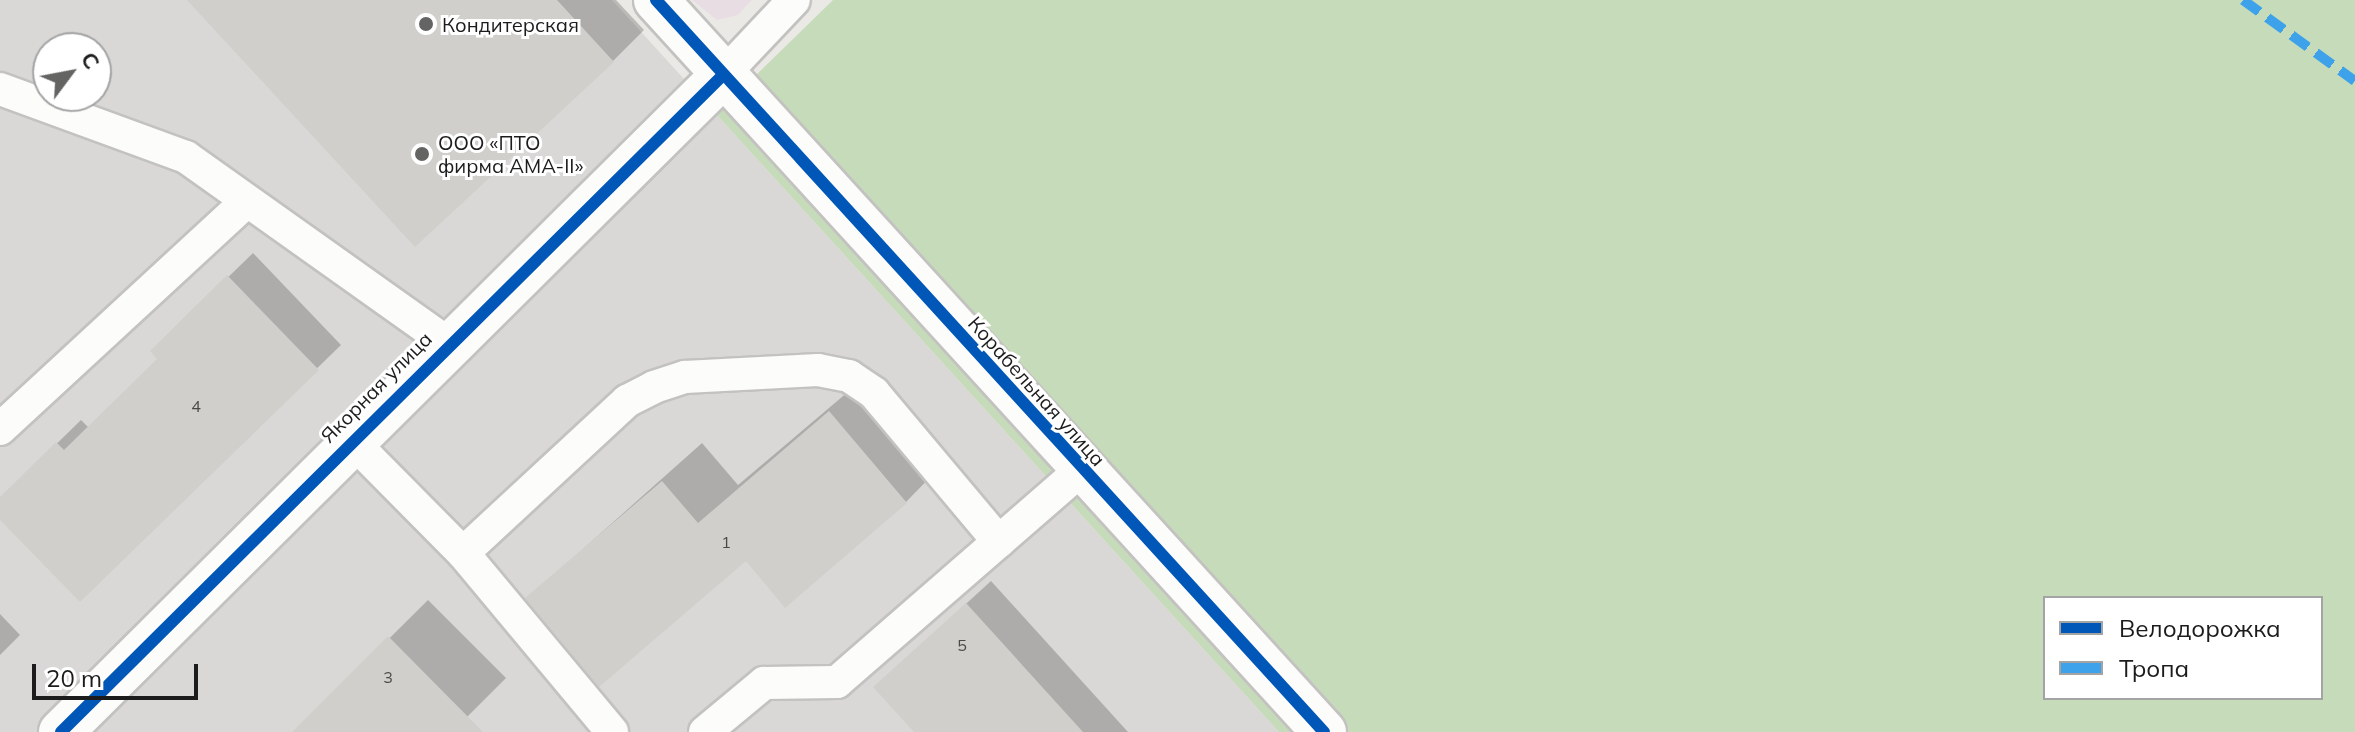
<!DOCTYPE html>
<html>
<head>
<meta charset="utf-8">
<style>
  body { margin:0 }
  #map { position:relative; width:2355px; height:732px; overflow:hidden; background:#ebe9e5; font-family:Mulish,sans-serif }
  div>[style] { position:absolute }
  .residential>* { inset:0; background:#dad8d6 }
  .industrial>* { inset:0; background:#e9dde4 }
  .forest>* { inset:0; background:#c6dbb9 }
  .shadow>* { inset:0; background:#0003 }
  .building>* { inset:0; background:#d1cfcc }
  .roads { filter:drop-shadow(2px 0 #c3c2c1) drop-shadow(-2px 0 #c3c2c1) drop-shadow(0 2px #c3c2c1) drop-shadow(0 -2px #c3c2c1) }
  .lane>* { height:32px; margin:-16px; padding:0 16px; transform-origin:16px; border-radius:16px; background:#fcfcfb }
  .street>* { height:44px; margin:-22px; padding:0 22px; transform-origin:22px; border-radius:22px; background:#fcfcfb }
  .quiet>* { height:10px; margin-top:-5px; transform-origin:0; background:repeating-linear-gradient(90deg,#3da2ea 0 20px,transparent 0 30px) }
  .cycleway>* { height:12px; margin:-6px; padding:0 6px; transform-origin:6px; border-radius:6px; background:#0057b8 }
  .dots>* { width:22px; height:22px; translate:-50% -50%; box-sizing:border-box; border:4px solid #fff; border-radius:50% }
  span { translate:-50% -50%; white-space:nowrap; text-align:center; line-height:1.15; -webkit-text-stroke:6px #fff; paint-order:stroke }
  .number-label { font-size:16px; color:#494948 }
  .number-label span { -webkit-text-stroke-width:0 }
  .poi-label { font-size:20px; color:#1c1c1c }
  .left { translate:0 -50%; text-align:left }
  .street-label { font-size:20px; color:#1c1c1c }
  .legend { position:absolute; left:2043px; top:596px; width:280px; height:104px; box-sizing:border-box; background:#fff; border:2px solid #a4a4a4; margin:0; padding:10px 14px; list-style:none; font-size:24px; color:#1c1c1c }
  .legend li { display:flex; align-items:center; gap:16px; height:40px }
  .legend b { width:40px; border:2px solid #a4a4a4 }
  .north { position:absolute; left:32px; top:32px; width:80px; height:80px; box-sizing:border-box; background:#fff; border:2px solid #a4a4a4; border-radius:50%; rotate:58deg; font-size:22px; font-weight:700; line-height:32px; text-align:center; color:#1c1c1c }
  .north::after { content:''; display:block; margin:auto; width:28px; height:36px; background:#646462; clip-path:polygon(50% 0,100% 100%,50% 72%,0 100%) }
  .scale { position:absolute; left:32px; top:664px; width:166px; height:36px; box-sizing:border-box; border:4px solid #1c1c1c; border-top:0; padding-left:10px; font-size:24px; line-height:28px; white-space:nowrap; color:#1c1c1c; -webkit-text-stroke:6px #fff; paint-order:stroke }
</style>
</head>
<body>
<div id="map">
  <div class="residential">
    <i style="clip-path:polygon(evenodd,0 0,612px 0,1279px 732px,0 732px,0 0,48px 48px,96px 48px,96px 96px,48px 96px,48px 48px)"></i>
  </div>
  <div class="industrial">
    <i style="clip-path:polygon(692px 0,752px 0,738px 15px,717px 20px)"></i>
  </div>
  <div class="forest">
    <i style="clip-path:polygon(evenodd,833px 0,2355px 0,2355px 732px,1279px 732px,716px 114px,833px 0,2045px 598px,2321px 598px,2321px 698px,2045px 698px,2045px 598px)"></i>
  </div>
  <div class="shadow">
    <i style="clip-path:polygon(190px 0,616px 0,644px 30px,613px 61px)"></i>
    <i style="clip-path:polygon(253px 253px,341px 345px,80px 599px,0 517px,0 499px,81px 420px,89px 428px,160px 359px,152px 351px)"></i>
    <i style="clip-path:polygon(869px 374px,945px 462px,906px 502px,746px 559px,528px 598px,702px 443px,738px 485px)"></i>
    <i style="clip-path:polygon(991px 581px,1128px 732px,917px 732px,900px 664px)"></i>
    <i style="clip-path:polygon(428px 600px,506px 678px,452px 732px,295px 732px)"></i>
    <i style="clip-path:polygon(0 614px,20px 635px,0 655px)"></i>
  </div>
  <div class="building">
    <i style="clip-path:polygon(187px 0,557px 0,614px 62px,415px 247px)"></i>
    <i style="clip-path:polygon(227px 275px,319px 370px,80px 602px,0 520px,0 497px,56px 442px,64px 450px,157px 359px,150px 351px)"></i>
    <i style="clip-path:polygon(829px 411px,907px 503px,785px 608px,746px 561px,599px 687px,525px 598px,662px 481px,698px 523px)"></i>
    <i style="clip-path:polygon(966px 603px,1083px 732px,914px 732px,873px 687px)"></i>
    <i style="clip-path:polygon(388px 636px,483px 732px,292px 732px)"></i>
  </div>
  <div class="roads">
    <div class="lane">
      <i style="left:723px;top:75px;width:103px;rotate:-46.6deg"></i>
      <i style="left:0;top:89px;width:198px;rotate:20.1deg"></i>
      <i style="left:186px;top:157px;width:321px;rotate:35.4deg"></i>
      <i style="left:0;top:429px;width:335px;rotate:-42.7deg"></i>
      <i style="left:351px;top:440px;width:159px;rotate:45.3deg"></i>
      <i style="left:463px;top:553px;width:224px;rotate:-42.8deg"></i>
      <i style="left:627px;top:401px;width:30px;rotate:-27deg"></i>
      <i style="left:654px;top:387px;width:33px;rotate:-18deg"></i>
      <i style="left:685px;top:377px;width:133px;rotate:-3deg"></i>
      <i style="left:818px;top:370px;width:32px;rotate:11deg"></i>
      <i style="left:849px;top:376px;width:30px;rotate:34deg"></i>
      <i style="left:874px;top:393px;width:194px;rotate:50deg"></i>
      <i style="left:463px;top:553px;width:233px;rotate:50.2deg"></i>
      <i style="left:705px;top:732px;width:77px;rotate:-39.7deg"></i>
      <i style="left:764px;top:683px;width:73px;rotate:-0.8deg"></i>
      <i style="left:837px;top:682px;width:323px;rotate:-41deg"></i>
    </div>
    <div class="street">
      <i style="left:656px;top:0;width:991px;rotate:47.62deg"></i>
      <i style="left:61px;top:732px;width:933px;rotate:-44.78deg"></i>
    </div>
  </div>
  <div class="quiet">
    <i style="left:2243px;top:0;width:138px;rotate:35.9deg"></i>
  </div>
  <div class="cycleway">
    <i style="left:656px;top:0;width:991px;rotate:47.62deg"></i>
    <i style="left:61px;top:732px;width:933px;rotate:-44.78deg"></i>
  </div>
  <div class="dots">
    <i style="left:426px;top:24px;background:#646462"></i>
    <i style="left:422px;top:154px;background:#646462"></i>
  </div>
  <div class="number-label">
    <span style="left:196px;top:406px">4</span>
    <span style="left:726px;top:542px">1</span>
    <span style="left:962px;top:645px">5</span>
    <span style="left:388px;top:677px">3</span>
  </div>
  <div class="poi-label">
    <span class="left" style="left:442px;top:24px">Кондитерская</span>
    <span class="left" style="left:438px;top:154px">ООО «ПТО<br>фирма АМА-II»</span>
  </div>
  <div class="street-label">
    <span style="left:376px;top:387px;rotate:-45deg">Якорная улица</span>
    <span style="left:1037px;top:391px;rotate:48deg">Корабельная улица</span>
  </div>
  <ul class="legend">
  <li><b style="height:10px;background:#0057b8"></b>Велодорожка</li>
  <li><b style="height:10px;background:#3da2ea"></b>Тропа</li>
  </ul>
  <div class="north">С</div>
  <div class="scale">20 m</div>
</div>
</body>
</html>
